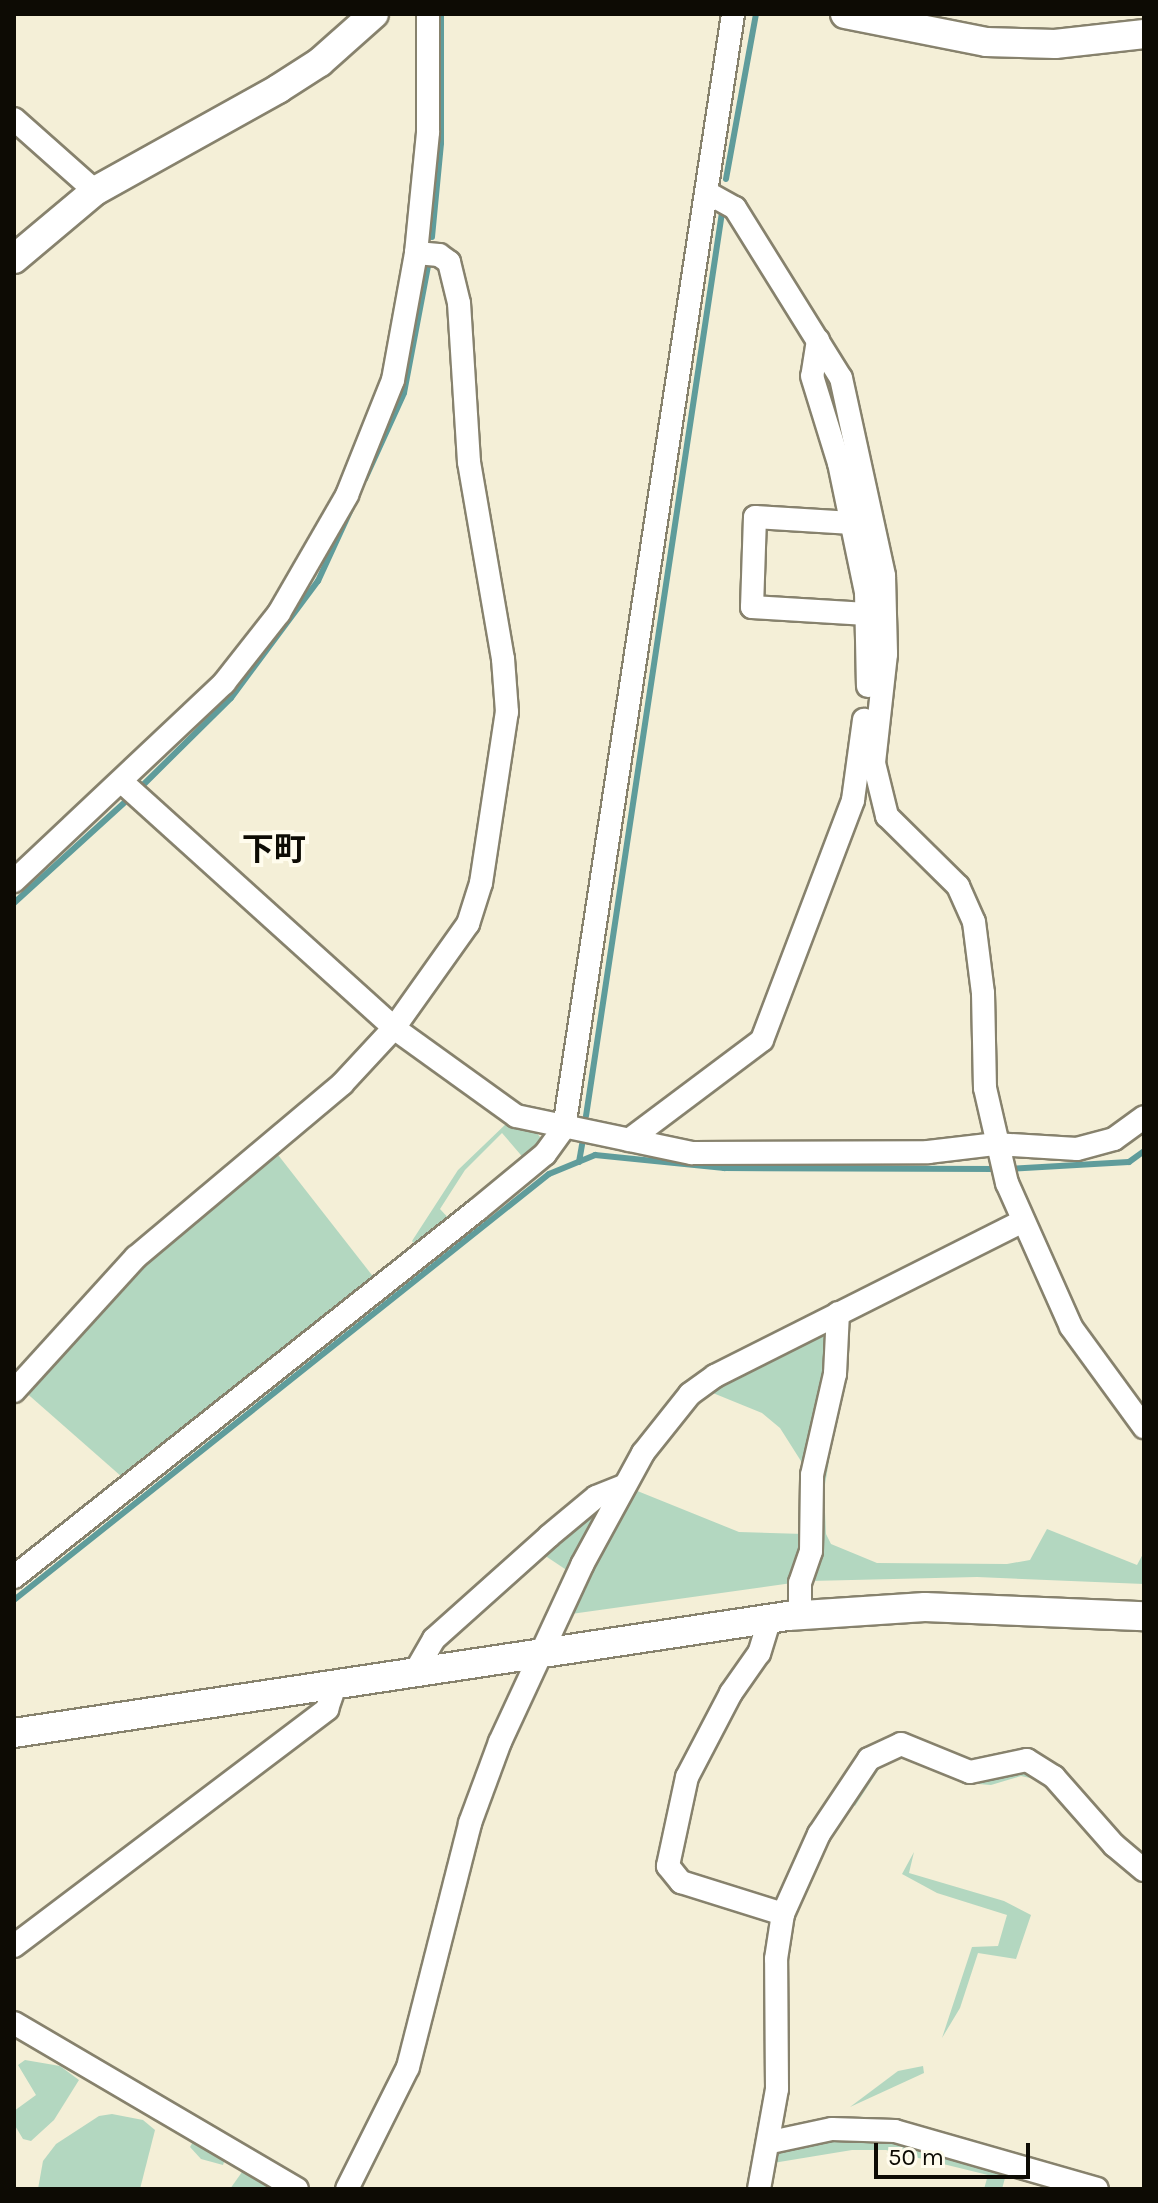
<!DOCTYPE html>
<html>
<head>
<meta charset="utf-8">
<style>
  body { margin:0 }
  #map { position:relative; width:1158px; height:2203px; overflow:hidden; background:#f4efd7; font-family:Karla,"Noto Sans JP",sans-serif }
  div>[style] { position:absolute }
  .green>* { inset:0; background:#b3d7c0 }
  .stream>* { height:6px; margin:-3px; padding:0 3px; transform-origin:3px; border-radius:3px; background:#5f9c9b }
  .roads { filter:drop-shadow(2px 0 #87826d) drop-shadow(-2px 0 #87826d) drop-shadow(0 2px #87826d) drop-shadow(0 -2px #87826d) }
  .minor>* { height:22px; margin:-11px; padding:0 11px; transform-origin:11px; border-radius:11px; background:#fff }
  .tertiary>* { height:28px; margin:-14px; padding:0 14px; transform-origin:14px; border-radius:14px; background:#fff }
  span { translate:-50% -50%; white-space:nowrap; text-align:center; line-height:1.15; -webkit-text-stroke:8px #fffced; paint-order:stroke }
  .neighbourhood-label { font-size:32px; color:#0d0b04; font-weight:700 }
  .frame { position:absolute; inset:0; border:16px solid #0d0b04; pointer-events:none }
  .scale { position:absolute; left:874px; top:2143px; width:156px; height:36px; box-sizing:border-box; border:4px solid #0d0b04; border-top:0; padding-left:10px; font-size:24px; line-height:28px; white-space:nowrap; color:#0d0b04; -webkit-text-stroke:6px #fffced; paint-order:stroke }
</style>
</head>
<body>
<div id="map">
  <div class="green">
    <i style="clip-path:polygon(509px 1121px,536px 1132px,544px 1142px,526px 1161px,502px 1133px,465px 1170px,440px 1209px,452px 1222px,418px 1249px,412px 1241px,458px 1170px)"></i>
    <i style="clip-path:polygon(275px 1151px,375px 1279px,122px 1477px,23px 1390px,145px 1257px)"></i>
    <i style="clip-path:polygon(824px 1328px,829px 1332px,830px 1356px,806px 1469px,780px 1428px,762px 1413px,708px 1391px)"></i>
    <i style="clip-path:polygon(846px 1362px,824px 1490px,826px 1534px,831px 1544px,877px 1563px,1007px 1564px,1030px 1560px,1047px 1529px,1137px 1565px,1144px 1552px,1144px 1584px,977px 1577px,810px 1581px,818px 1498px)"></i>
    <i style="clip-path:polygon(630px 1488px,739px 1532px,804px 1534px,792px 1583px,571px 1614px)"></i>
    <i style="clip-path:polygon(597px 1505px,601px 1508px,571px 1573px,541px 1553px)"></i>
    <i style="clip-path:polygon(898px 1751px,983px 1780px,1024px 1768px,1039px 1780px,1021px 1776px,991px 1785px,966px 1783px,898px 1757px,879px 1769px,855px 1806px,852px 1803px,872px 1768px)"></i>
    <i style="clip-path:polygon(914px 1852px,909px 1873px,1004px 1901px,1031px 1915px,1016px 1959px,978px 1953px,960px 2008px,942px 2038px,972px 1947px,998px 1946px,1007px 1915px,937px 1893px,902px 1874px)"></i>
    <i style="clip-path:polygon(25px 2060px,60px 2066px,79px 2080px,54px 2120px,31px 2141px,23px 2139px,14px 2124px,14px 2111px,36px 2095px,18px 2065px)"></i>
    <i style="clip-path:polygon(923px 2066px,924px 2073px,850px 2107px,898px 2071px)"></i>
    <i style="clip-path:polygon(112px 2114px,143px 2120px,155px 2130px,140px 2189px,38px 2189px,43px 2161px,56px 2144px,99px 2116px)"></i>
    <i style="clip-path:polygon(864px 2133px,1008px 2167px,1002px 2189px,984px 2189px,988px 2175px,886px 2150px,852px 2150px,773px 2163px,777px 2147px)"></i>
    <i style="clip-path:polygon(194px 2140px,225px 2159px,223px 2165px,201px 2159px,190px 2147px)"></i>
    <i style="clip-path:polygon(242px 2172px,267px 2184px,267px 2189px,230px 2189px)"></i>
  </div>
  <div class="stream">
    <i style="left:726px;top:179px;width:168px;rotate:-79.7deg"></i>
    <i style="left:432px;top:237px;width:94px;rotate:-84.5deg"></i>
    <i style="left:441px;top:143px;width:129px;rotate:-90deg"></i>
    <i style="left:365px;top:479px;width:94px;rotate:-65.6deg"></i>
    <i style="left:404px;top:393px;width:134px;rotate:-79.3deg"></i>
    <i style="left:142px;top:786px;width:125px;rotate:-44.7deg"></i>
    <i style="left:231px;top:698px;width:146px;rotate:-53.4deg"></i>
    <i style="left:318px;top:581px;width:81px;rotate:-65.3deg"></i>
    <i style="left:14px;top:903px;width:149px;rotate:-42.3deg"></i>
    <i style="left:586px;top:1116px;width:914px;rotate:-81.44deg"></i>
    <i style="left:579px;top:1162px;width:22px;rotate:-80deg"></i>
    <i style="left:1008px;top:1169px;width:121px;rotate:-3.3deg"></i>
    <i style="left:1129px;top:1162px;width:19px;rotate:-36deg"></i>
    <i style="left:14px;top:1600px;width:684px;rotate:-38.53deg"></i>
    <i style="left:549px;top:1174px;width:50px;rotate:-22.4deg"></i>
    <i style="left:595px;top:1155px;width:130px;rotate:5.8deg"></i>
    <i style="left:724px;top:1168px;width:273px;rotate:0.2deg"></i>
  </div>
  <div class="roads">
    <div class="minor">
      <i style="left:14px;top:119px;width:108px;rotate:41.6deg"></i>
      <i style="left:706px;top:192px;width:33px;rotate:29deg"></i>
      <i style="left:735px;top:208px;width:200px;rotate:58.1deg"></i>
      <i style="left:841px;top:378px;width:203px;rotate:77.7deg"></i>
      <i style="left:884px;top:576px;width:78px;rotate:88.5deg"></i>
      <i style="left:886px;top:654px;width:110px;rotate:96.3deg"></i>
      <i style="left:874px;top:763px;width:55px;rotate:76.2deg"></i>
      <i style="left:887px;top:816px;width:100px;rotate:44.6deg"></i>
      <i style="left:958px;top:886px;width:39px;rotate:66deg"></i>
      <i style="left:974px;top:922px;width:72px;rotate:82.8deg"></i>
      <i style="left:983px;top:993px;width:95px;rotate:88.8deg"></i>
      <i style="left:985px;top:1088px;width:98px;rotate:77deg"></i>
      <i style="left:1007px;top:1183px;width:158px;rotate:66deg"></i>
      <i style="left:1071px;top:1327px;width:124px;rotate:53.9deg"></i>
      <i style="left:818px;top:340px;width:36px;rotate:99deg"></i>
      <i style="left:812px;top:376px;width:91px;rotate:72.8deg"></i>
      <i style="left:839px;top:463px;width:132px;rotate:78.2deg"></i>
      <i style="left:866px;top:592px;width:94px;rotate:88.8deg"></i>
      <i style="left:852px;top:523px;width:97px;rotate:-176.5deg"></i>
      <i style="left:755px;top:517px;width:90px;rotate:91.9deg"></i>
      <i style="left:752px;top:607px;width:115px;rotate:3.5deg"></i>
      <i style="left:122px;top:782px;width:367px;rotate:42.1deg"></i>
      <i style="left:394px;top:1028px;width:150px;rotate:35.8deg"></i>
      <i style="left:516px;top:1116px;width:180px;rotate:11.9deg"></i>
      <i style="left:692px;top:1153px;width:236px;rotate:-0.2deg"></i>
      <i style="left:928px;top:1152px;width:67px;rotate:-6.8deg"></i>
      <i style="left:995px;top:1144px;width:82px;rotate:3.5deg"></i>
      <i style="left:1077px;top:1149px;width:38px;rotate:-15deg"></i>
      <i style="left:1114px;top:1139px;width:37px;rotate:-36deg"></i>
      <i style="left:14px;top:881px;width:289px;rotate:-43.3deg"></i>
      <i style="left:224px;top:683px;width:89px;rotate:-51.8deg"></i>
      <i style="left:279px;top:613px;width:136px;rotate:-60deg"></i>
      <i style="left:347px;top:495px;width:124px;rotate:-68.2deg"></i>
      <i style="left:393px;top:380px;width:129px;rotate:-79.7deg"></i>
      <i style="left:416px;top:253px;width:122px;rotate:-84.3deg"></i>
      <i style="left:428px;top:132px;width:118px;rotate:-90deg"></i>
      <i style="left:629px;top:1140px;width:166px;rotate:-36.9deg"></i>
      <i style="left:762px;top:1040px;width:257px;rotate:-69.2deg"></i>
      <i style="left:853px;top:800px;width:81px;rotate:-82.2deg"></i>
      <i style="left:14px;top:1391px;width:181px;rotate:-47.7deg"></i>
      <i style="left:136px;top:1257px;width:269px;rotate:-40deg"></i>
      <i style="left:342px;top:1084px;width:76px;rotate:-47.1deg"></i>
      <i style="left:394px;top:1028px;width:128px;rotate:-54.6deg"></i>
      <i style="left:468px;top:924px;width:43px;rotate:-72.4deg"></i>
      <i style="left:481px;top:883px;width:173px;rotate:-81.4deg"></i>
      <i style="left:507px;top:712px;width:53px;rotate:-94.3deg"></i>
      <i style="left:503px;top:659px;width:200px;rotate:-99.8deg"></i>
      <i style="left:469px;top:462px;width:159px;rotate:-93.6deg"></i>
      <i style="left:459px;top:303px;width:42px;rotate:-103.7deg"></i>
      <i style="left:449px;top:262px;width:12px;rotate:-145deg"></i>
      <i style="left:439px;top:255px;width:23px;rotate:-175deg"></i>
      <i style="left:14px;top:1577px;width:591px;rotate:-38.4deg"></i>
      <i style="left:477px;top:1210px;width:88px;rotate:-39.5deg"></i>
      <i style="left:545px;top:1154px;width:32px;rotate:-54deg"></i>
      <i style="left:564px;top:1128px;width:1127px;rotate:-81.37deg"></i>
      <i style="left:800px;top:1615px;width:32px;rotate:-90deg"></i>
      <i style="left:800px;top:1583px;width:34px;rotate:-71deg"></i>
      <i style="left:811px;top:1551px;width:76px;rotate:-89.2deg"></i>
      <i style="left:812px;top:1475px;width:104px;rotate:-77.2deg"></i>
      <i style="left:835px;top:1374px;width:61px;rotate:-87.2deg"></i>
      <i style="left:770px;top:1618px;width:37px;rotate:107deg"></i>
      <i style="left:759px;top:1653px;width:49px;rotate:125deg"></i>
      <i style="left:731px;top:1693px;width:95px;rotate:117.6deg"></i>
      <i style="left:687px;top:1777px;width:91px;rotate:102.1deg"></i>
      <i style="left:668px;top:1866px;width:21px;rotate:51deg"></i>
      <i style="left:681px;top:1882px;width:107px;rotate:17.4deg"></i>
      <i style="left:415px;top:1672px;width:38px;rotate:-60deg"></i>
      <i style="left:434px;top:1639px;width:154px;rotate:-41.8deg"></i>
      <i style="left:549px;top:1536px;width:61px;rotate:-39.7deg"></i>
      <i style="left:596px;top:1497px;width:27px;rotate:-22deg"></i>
      <i style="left:14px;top:1946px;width:393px;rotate:-37.1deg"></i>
      <i style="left:327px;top:1709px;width:28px;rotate:-71deg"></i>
      <i style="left:14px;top:2023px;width:328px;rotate:30.4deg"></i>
      <i style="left:771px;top:2142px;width:62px;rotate:-12deg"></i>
      <i style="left:832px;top:2129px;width:63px;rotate:1.8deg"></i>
      <i style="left:895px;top:2131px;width:210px;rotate:16deg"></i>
      <i style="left:347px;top:2189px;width:136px;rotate:-63.4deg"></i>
      <i style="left:408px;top:2067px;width:252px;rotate:-75.7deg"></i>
      <i style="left:470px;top:1823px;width:86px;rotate:-69.7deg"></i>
      <i style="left:500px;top:1742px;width:195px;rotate:-65.1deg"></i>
      <i style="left:582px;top:1565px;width:128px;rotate:-61.4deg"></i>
      <i style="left:643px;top:1453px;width:75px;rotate:-51.5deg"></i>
      <i style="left:690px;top:1394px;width:31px;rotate:-36deg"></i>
      <i style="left:715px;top:1376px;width:343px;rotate:-26.7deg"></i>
      <i style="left:759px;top:2189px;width:102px;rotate:-79.8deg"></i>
      <i style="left:777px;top:2089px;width:130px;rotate:-90.4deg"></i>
      <i style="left:776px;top:1959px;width:46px;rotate:-81.2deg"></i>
      <i style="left:783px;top:1914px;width:88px;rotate:-65.8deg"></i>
      <i style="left:819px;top:1834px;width:90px;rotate:-56.3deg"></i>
      <i style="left:869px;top:1759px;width:35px;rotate:-25deg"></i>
      <i style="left:901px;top:1744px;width:74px;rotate:22.1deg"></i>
      <i style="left:970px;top:1772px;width:58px;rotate:-11.9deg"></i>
      <i style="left:1027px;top:1760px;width:32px;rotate:32deg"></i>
      <i style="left:1054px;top:1777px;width:91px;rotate:48.6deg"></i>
      <i style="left:1114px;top:1845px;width:39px;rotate:40deg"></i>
    </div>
    <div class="tertiary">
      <i style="left:845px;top:14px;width:144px;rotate:11.2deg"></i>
      <i style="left:986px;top:42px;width:69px;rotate:1.7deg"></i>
      <i style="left:1055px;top:44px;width:90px;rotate:-6.4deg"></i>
      <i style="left:14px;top:259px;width:106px;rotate:-40deg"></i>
      <i style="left:95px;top:191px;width:210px;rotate:-29.1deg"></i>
      <i style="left:278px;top:89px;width:50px;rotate:-32.7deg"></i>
      <i style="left:320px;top:62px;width:72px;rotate:-41.6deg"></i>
      <i style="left:14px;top:1733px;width:783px;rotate:-8.6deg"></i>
      <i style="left:788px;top:1616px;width:137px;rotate:-3.8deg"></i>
      <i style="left:925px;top:1607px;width:219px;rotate:2.4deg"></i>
    </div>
  </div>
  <div class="neighbourhood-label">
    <span style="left:274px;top:850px">下町</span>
  </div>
  <div class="frame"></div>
  <div class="scale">50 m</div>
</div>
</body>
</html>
